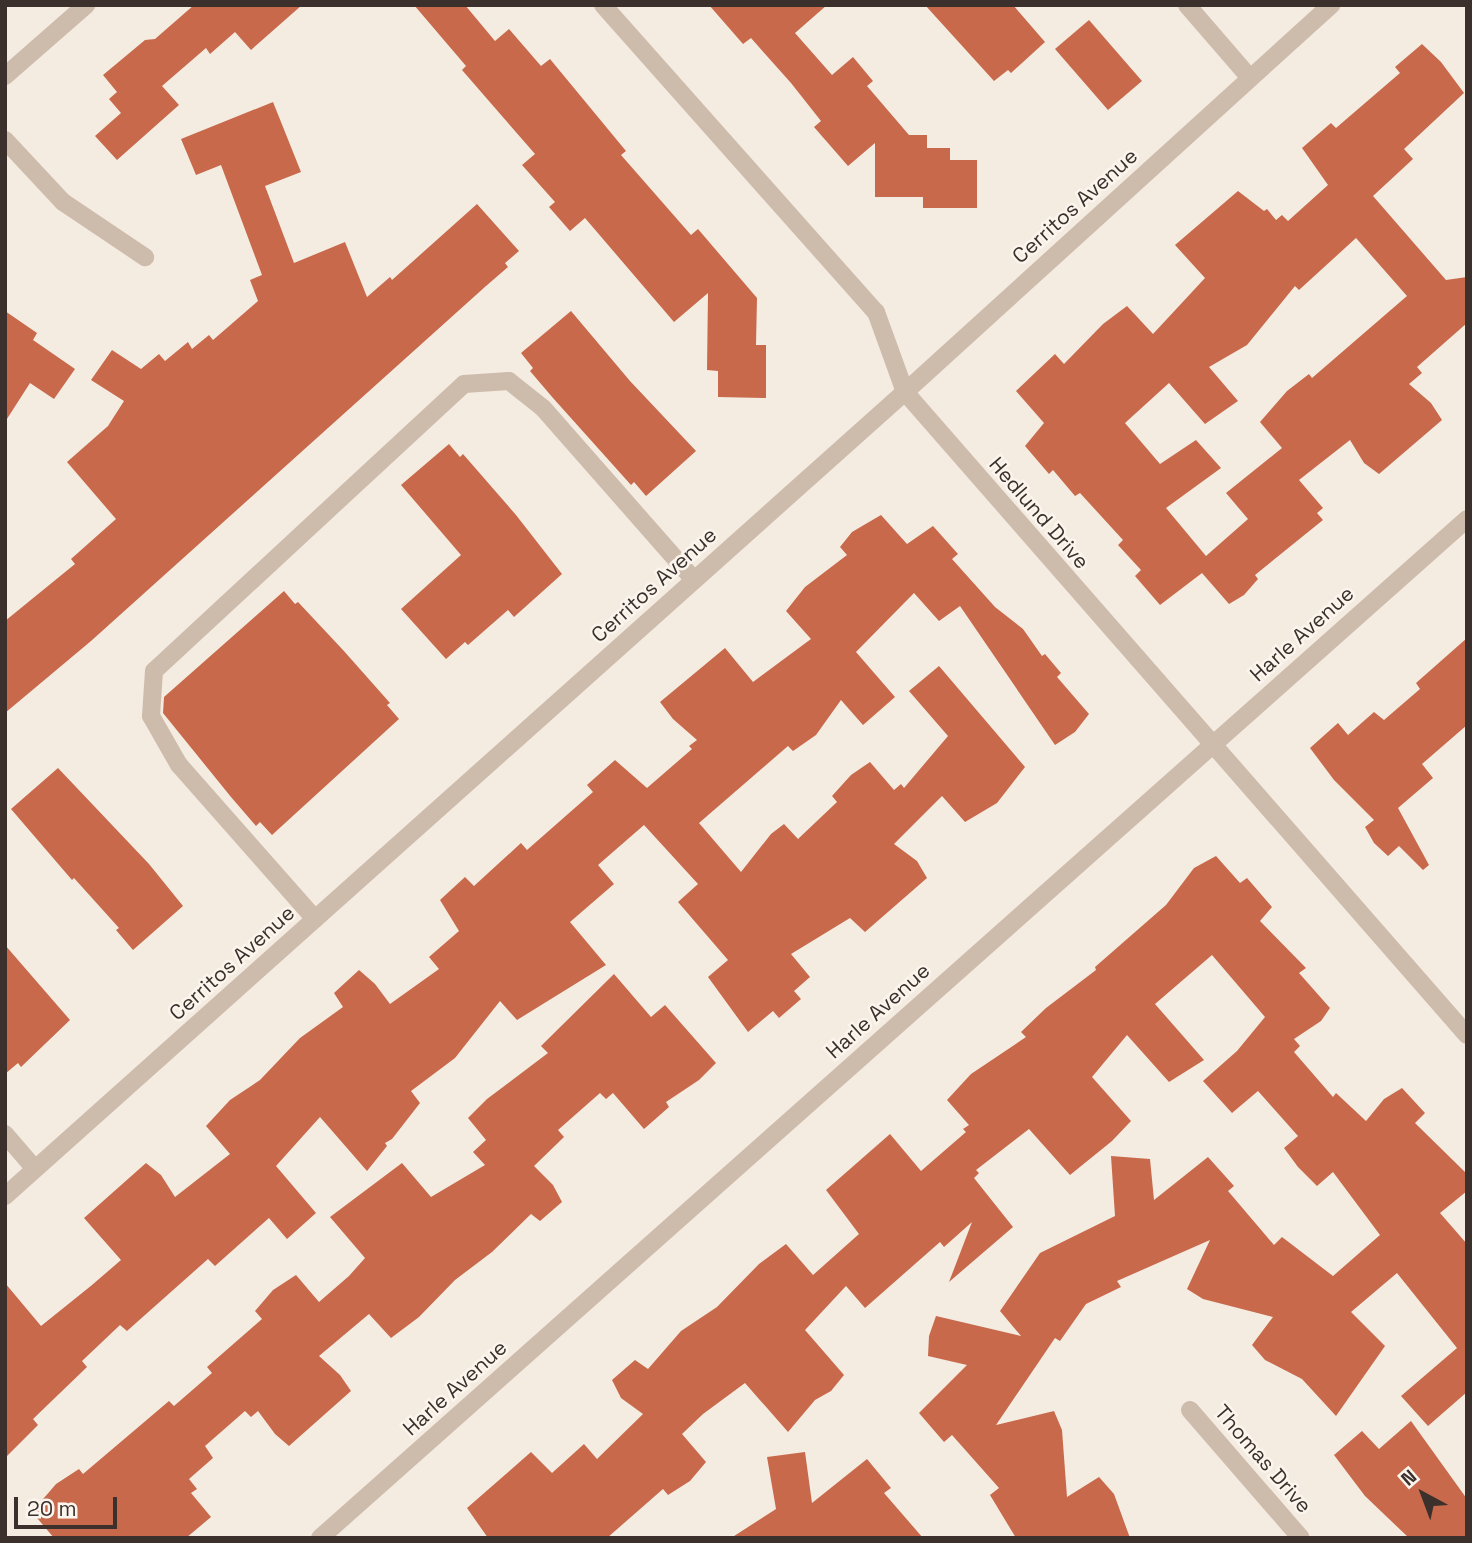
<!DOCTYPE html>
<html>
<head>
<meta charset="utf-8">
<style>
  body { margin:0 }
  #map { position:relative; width:1472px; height:1543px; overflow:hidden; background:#f4ebe1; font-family:"Space Grotesk",sans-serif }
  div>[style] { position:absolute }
  .building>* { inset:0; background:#c8694b }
  .minor>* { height:18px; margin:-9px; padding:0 9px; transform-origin:9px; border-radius:9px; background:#cdbbac }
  span { translate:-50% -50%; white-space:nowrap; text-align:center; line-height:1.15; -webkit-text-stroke:5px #fbf5ee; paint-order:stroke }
  .street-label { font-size:21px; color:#3b302b }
  .frame { position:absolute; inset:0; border:7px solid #3b302b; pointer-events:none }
  .north { position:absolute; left:1388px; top:1459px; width:70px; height:70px; -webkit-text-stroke:5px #fbf5ee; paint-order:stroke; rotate:319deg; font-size:19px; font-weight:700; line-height:28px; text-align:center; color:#3b302b }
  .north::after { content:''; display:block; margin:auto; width:24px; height:32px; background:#3b302b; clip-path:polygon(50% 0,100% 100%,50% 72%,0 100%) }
  .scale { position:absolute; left:14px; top:1497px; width:103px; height:32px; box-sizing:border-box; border:4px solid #3b302b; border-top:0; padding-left:9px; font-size:21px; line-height:24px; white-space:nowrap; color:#3b302b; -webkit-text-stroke:5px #fbf5ee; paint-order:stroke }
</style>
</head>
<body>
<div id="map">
  <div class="building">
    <i style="clip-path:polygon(194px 5px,302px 5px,251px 50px,235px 32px,210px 54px,206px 48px,162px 86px,179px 105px,117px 160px,95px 136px,121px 113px,109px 99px,117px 92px,103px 75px,145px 40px,155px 39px)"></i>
    <i style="clip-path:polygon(414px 5px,465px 5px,495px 41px,509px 29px,541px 66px,550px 59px,626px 151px,621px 155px,691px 235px,698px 229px,757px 298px,756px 345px,766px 345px,766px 398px,718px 397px,718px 371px,707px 370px,708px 293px,674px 322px,585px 218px,570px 231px,549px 207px,555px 202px,522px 165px,535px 154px,462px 70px,466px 66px)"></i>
    <i style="clip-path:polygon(709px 5px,827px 5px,795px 33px,832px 75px,853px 57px,873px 81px,867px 86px,909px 135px,927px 135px,927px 148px,950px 148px,950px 160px,977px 160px,977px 208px,923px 208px,923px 197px,875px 197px,875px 143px,848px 166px,814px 127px,821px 121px,791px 83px,751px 38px,743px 44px)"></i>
    <i style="clip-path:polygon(925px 5px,1013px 5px,1045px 42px,1011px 73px,1008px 70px,994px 81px)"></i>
    <i style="clip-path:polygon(1089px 20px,1142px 81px,1108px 110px,1055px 49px)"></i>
    <i style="clip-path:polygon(evenodd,1422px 44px,1441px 62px,1464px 93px,1404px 149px,1413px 159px,1373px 196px,1446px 280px,1467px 277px,1467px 323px,1417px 367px,1422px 373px,1409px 384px,1431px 403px,1442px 420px,1379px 474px,1364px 463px,1350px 440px,1299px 480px,1323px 508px,1317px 513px,1323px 520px,1255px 575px,1258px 579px,1244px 595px,1229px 604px,1202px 573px,1160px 605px,1135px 576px,1141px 570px,1118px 545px,1123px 540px,1080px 493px,1075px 496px,1053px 470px,1049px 474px,1025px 446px,1044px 423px,1016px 391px,1055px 354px,1064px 364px,1103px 324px,1127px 306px,1153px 334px,1205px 278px,1175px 245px,1238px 191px,1264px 211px,1267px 209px,1276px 220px,1282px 215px,1288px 221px,1328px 185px,1302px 148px,1331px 123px,1336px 128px,1400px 73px,1395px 67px,1422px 44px,1356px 238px,1407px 296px,1312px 378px,1309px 374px,1287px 391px,1260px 422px,1282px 448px,1226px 493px,1248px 519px,1206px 556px,1166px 508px,1221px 468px,1196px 440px,1160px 464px,1125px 423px,1169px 383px,1205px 424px,1238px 401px,1209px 367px,1247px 345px,1295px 286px,1299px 290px,1356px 238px)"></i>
    <i style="clip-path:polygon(273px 102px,301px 172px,265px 186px,294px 263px,345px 242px,367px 297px,390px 277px,392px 280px,477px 204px,519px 251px,505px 263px,508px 267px,486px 286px,91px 641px,5px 713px,5px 621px,75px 564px,71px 559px,116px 519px,67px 462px,108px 426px,124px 401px,91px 380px,112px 350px,141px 369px,159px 354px,165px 361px,188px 342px,192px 349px,209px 335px,213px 340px,258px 301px,250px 280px,262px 275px,221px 165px,196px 175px,181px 139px)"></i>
    <i style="clip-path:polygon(5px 311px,37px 333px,33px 340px,75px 369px,54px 399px,30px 383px,5px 422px)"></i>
    <i style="clip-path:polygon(571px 311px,630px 381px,696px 451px,646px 496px,634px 482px,631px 485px,553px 398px,530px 371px,533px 368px,521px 353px)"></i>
    <i style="clip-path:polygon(449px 444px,460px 457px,463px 454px,516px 515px,562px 574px,514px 617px,508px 610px,468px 645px,465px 642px,446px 659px,401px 609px,461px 555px,401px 485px)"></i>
    <i style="clip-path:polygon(881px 515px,907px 544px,933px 526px,958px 554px,952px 559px,995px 607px,1023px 629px,1042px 656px,1045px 654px,1061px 673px,1057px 677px,1089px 714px,1075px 732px,1055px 745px,960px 606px,939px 621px,914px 593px,856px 652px,895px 697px,863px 725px,841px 700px,816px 735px,793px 751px,788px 746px,699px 823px,741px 872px,771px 834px,784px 824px,798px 839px,837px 802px,832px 796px,851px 775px,870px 762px,894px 790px,901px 784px,904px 788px,948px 736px,909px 691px,939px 666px,1025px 767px,997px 803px,965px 822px,942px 796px,894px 844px,917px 861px,927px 878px,865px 932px,850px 918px,791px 954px,810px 977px,794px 991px,801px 999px,779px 1018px,773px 1011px,748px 1032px,708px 977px,728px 960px,678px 902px,698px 884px,644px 825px,598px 865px,614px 884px,570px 922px,606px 965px,517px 1020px,500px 1001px,455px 1058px,411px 1091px,420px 1103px,392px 1139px,385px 1143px,387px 1146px,367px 1171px,320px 1117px,276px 1166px,316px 1213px,287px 1239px,269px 1218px,215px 1266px,208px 1259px,127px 1331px,120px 1325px,82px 1361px,87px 1367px,33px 1419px,38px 1425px,5px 1458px,5px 1283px,41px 1326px,92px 1285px,121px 1260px,84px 1218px,146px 1163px,161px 1175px,175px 1197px,230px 1154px,206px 1126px,230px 1100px,260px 1080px,300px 1038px,343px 1007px,334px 993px,359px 970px,375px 984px,390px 1004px,439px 969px,429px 957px,459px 931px,440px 900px,465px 877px,474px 886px,521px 843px,527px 850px,593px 792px,587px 785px,615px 760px,647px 788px,692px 749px,689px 746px,697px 740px,673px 719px,660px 702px,725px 648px,753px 682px,811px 639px,786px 611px,805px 587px,847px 555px,840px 547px,852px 532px)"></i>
    <i style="clip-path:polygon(284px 591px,295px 604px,298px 602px,343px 650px,390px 703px,387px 705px,399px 719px,272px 835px,260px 822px,256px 826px,231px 797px,163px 713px,164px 697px)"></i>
    <i style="clip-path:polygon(1467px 638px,1467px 725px,1422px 764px,1433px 778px,1398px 808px,1429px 865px,1423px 870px,1399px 846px,1388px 856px,1374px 843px,1365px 827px,1374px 820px,1334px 780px,1310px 748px,1338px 723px,1348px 735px,1374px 712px,1384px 720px,1420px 689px,1416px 683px)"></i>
    <i style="clip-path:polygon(58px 768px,149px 864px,183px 906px,133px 950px,116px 930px,119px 928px,74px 878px,72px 880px,11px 809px)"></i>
    <i style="clip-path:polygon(1216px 856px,1240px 883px,1247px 878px,1272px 907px,1260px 921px,1306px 968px,1299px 973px,1330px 1008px,1321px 1021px,1294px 1039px,1300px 1046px,1294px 1052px,1333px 1097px,1336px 1093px,1366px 1121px,1384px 1099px,1402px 1088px,1425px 1113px,1415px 1123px,1467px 1174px,1467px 1191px,1440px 1213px,1467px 1244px,1467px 1392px,1428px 1426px,1401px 1396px,1457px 1348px,1397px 1273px,1351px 1312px,1385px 1346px,1336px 1416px,1302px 1379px,1265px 1360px,1252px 1345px,1273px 1317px,1203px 1299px,1187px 1289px,1210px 1240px,1117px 1281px,1121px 1287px,1086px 1304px,1060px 1341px,1055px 1338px,996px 1425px,1054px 1411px,1062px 1430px,1067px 1497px,1099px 1477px,1114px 1494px,1130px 1538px,1016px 1538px,990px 1495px,999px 1488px,952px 1435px,944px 1442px,919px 1413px,967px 1365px,928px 1356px,929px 1336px,936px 1316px,1021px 1336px,1000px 1311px,1040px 1253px,1115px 1216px,1111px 1156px,1150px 1159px,1154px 1200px,1208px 1157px,1234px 1186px,1228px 1191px,1274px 1245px,1282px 1237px,1333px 1276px,1380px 1235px,1333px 1172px,1317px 1186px,1298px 1167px,1284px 1148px,1298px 1136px,1258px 1091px,1232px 1113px,1203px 1081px,1237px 1051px,1265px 1017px,1212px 955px,1155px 1004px,1204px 1060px,1169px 1082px,1127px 1035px,1092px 1077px,1131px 1121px,1112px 1141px,1070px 1175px,1029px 1129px,976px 1170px,979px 1173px,974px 1178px,1013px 1227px,949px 1282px,972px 1222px,944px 1247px,940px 1242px,865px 1308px,846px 1286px,805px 1330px,844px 1375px,831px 1391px,815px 1400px,788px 1432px,745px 1383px,703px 1414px,682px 1434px,706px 1462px,690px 1481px,668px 1495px,663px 1489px,607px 1538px,488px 1538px,467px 1508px,531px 1452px,552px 1473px,584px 1444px,597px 1459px,643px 1414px,621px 1398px,612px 1380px,635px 1360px,648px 1369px,681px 1331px,717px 1307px,759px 1264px,786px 1244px,813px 1275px,859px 1234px,826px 1190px,890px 1134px,921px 1171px,966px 1132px,963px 1129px,969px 1125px,947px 1100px,971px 1074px,1026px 1037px,1021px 1032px,1046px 1008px,1096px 970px,1095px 967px,1166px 905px,1194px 868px)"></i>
    <i style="clip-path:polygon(5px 945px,70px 1020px,21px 1067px,18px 1063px,5px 1074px)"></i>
    <i style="clip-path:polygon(614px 974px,651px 1017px,665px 1005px,716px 1063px,699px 1080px,666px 1102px,669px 1107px,644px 1129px,613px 1093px,606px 1099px,600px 1093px,558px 1130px,564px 1137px,534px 1166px,553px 1185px,562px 1202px,540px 1221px,531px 1214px,492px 1252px,455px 1280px,419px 1317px,391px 1338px,369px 1314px,319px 1356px,340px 1375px,351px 1391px,289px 1446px,275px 1434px,258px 1411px,251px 1417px,245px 1411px,205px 1446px,213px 1458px,189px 1479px,197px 1489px,191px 1493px,211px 1517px,186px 1538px,54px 1538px,32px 1512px,56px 1484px,79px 1469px,83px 1474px,169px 1401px,174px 1406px,212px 1373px,207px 1367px,262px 1319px,255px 1311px,273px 1290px,296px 1275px,319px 1302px,349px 1276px,365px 1258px,330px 1217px,402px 1163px,431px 1197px,485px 1165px,473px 1152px,486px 1140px,468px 1118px,487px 1099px,548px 1053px,541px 1046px)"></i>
    <i style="clip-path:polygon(1411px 1421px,1467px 1499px,1467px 1538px,1409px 1538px,1365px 1496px,1334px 1455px,1362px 1431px,1379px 1449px)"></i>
    <i style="clip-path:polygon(805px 1452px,812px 1503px,867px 1459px,891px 1488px,884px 1493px,923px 1538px,731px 1538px,776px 1509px,767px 1457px)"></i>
  </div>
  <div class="minor">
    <i style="left:603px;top:5px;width:411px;rotate:48.4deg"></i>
    <i style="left:876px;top:312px;width:85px;rotate:70.1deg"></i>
    <i style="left:905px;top:392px;width:854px;rotate:48.85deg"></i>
    <i style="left:1187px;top:5px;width:96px;rotate:49.2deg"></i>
    <i style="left:5px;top:76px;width:108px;rotate:-41.2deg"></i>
    <i style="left:5px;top:140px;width:85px;rotate:46.9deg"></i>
    <i style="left:63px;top:202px;width:99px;rotate:33.9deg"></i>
    <i style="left:315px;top:919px;width:205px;rotate:-131.4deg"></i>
    <i style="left:179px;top:765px;width:56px;rotate:-119.7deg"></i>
    <i style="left:151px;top:716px;width:45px;rotate:-86.2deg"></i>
    <i style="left:154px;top:671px;width:422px;rotate:-42.8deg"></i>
    <i style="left:464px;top:384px;width:45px;rotate:-3.8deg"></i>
    <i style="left:509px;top:381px;width:43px;rotate:38.5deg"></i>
    <i style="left:543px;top:408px;width:229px;rotate:48.7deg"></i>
    <i style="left:5px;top:1134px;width:46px;rotate:49.4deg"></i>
    <i style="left:5px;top:1196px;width:1207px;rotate:-41.78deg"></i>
    <i style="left:905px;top:392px;width:576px;rotate:-42.25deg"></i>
    <i style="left:1190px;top:1410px;width:169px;rotate:49.1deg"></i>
    <i style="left:320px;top:1538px;width:1534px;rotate:-41.62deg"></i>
  </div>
  <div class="street-label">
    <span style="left:1075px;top:206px;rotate:-42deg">Cerritos Avenue</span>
    <span style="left:1039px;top:513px;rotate:49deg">Hedlund Drive</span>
    <span style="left:654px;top:585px;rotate:-42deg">Cerritos Avenue</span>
    <span style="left:1302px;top:634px;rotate:-42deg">Harle Avenue</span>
    <span style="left:232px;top:963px;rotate:-42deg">Cerritos Avenue</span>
    <span style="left:878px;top:1011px;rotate:-42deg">Harle Avenue</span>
    <span style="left:455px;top:1388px;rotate:-42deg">Harle Avenue</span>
    <span style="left:1263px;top:1459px;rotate:49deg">Thomas Drive</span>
  </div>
  <div class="frame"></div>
  <div class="north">N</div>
  <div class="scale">20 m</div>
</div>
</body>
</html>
